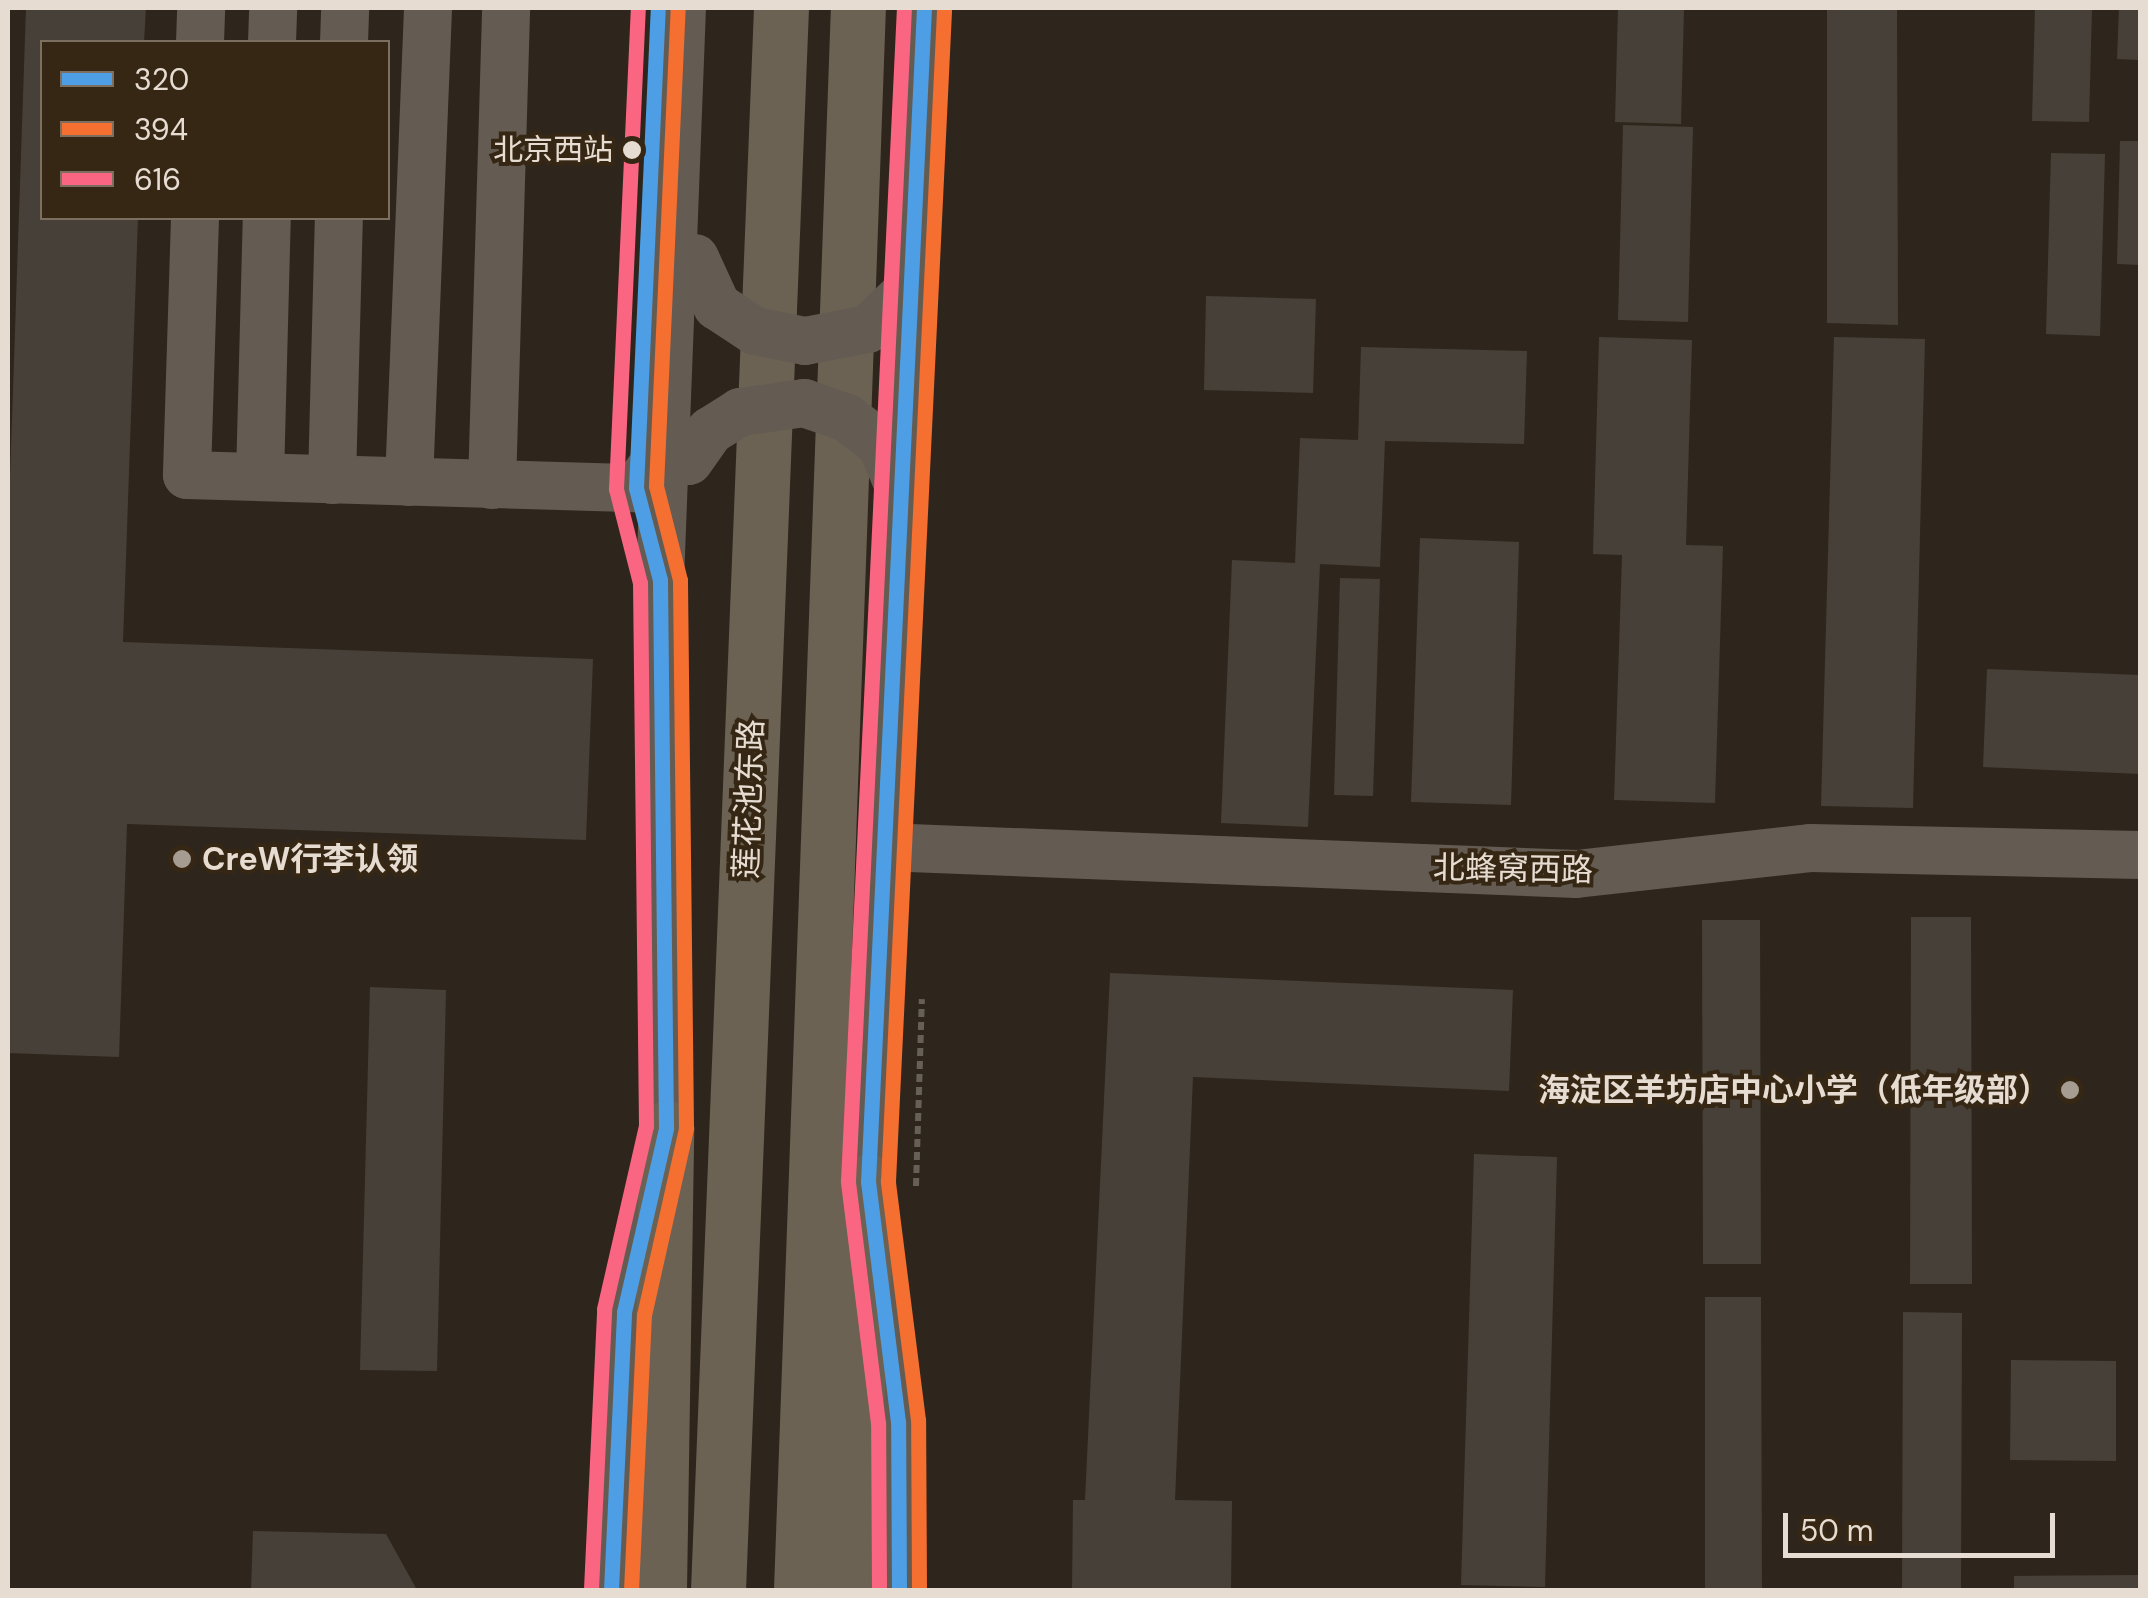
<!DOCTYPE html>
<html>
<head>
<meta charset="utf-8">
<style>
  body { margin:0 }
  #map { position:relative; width:2148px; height:1598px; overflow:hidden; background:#2e261c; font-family:"DM Sans","Noto Sans SC",sans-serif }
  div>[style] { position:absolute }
  .building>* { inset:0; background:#464038 }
  .path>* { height:6px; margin-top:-3px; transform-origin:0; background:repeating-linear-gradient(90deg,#666058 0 8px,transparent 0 13px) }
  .minor>* { height:48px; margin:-24px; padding:0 24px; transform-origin:24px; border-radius:24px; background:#645c52 }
  .highway>* { height:55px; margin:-27.5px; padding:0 27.5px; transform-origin:27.5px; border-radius:27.5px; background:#6c6253 }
  .minor-bridge>* { height:48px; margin:-24px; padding:0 24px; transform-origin:24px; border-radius:24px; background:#645c52 }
  .bus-1>* { height:15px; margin:-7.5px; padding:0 7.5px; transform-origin:7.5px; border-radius:7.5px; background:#4d9ee5 }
  .bus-2>* { height:15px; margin:-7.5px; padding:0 7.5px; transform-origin:7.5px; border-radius:7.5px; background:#f46f30 }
  .bus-3>* { height:15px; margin:-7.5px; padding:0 7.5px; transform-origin:7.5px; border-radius:7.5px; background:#fa6682 }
  .dots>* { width:28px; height:28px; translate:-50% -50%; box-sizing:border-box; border:5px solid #362714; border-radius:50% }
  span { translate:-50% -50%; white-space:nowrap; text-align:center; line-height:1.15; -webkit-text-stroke:8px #362714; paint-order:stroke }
  .bus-label { font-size:30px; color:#e6dcd1 }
  .right { translate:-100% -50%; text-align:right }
  .street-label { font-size:32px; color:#e6dcd1 }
  .poi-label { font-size:32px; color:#e6dcd1; font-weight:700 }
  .left { translate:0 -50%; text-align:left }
  .frame { position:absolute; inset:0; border:10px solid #e6dcd1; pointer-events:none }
  .legend { position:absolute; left:40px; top:40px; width:350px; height:180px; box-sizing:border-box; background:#362714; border:2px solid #7c6f60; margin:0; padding:12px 18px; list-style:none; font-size:30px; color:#e6dcd1 }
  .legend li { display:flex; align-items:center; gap:20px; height:50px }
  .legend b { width:50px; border:2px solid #7c6f60 }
  .scale { position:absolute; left:1783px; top:1513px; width:272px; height:45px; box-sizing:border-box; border:5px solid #e6dcd1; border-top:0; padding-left:12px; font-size:30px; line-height:35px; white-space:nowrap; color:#e6dcd1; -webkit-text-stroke:8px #362714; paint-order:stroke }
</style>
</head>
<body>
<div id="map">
  <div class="building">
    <i style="clip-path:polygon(26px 8px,146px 8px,144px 42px,42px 42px,42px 218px,138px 218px,123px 642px,593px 659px,586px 840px,127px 824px,119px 1057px,8px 1053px,8px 536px)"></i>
    <i style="clip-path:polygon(1618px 8px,1684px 8px,1681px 124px,1615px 122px)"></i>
    <i style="clip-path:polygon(1827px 8px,1897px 8px,1898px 325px,1827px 323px)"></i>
    <i style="clip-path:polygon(2035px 8px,2092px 8px,2089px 122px,2032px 121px)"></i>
    <i style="clip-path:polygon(2119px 8px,2140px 8px,2140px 60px,2117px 59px)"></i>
    <i style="clip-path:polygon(1623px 125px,1693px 127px,1688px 322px,1618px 320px)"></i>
    <i style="clip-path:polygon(2120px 141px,2140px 141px,2140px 265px,2117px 264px)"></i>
    <i style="clip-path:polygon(2051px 153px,2105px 154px,2100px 336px,2046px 334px)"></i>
    <i style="clip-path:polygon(1206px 296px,1316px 299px,1313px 393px,1204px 390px)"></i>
    <i style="clip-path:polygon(1599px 337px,1692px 340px,1686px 545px,1723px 546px,1715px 803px,1614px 800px,1622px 555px,1593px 554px)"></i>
    <i style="clip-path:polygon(1834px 337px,1925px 339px,1913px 808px,1821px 806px)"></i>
    <i style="clip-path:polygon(1361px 347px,1527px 351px,1524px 444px,1385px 441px,1380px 567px,1320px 564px,1308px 827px,1221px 823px,1232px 560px,1295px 563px,1300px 438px,1358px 440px)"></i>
    <i style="clip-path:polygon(1420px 538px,1519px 542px,1511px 805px,1411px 802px)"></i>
    <i style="clip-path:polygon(1340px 578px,1380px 579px,1373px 796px,1334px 795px)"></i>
    <i style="clip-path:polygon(1987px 669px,2140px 675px,2140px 774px,1983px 767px)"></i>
    <i style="clip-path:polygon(1911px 917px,1971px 917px,1972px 1284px,1910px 1284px)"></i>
    <i style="clip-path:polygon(1702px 920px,1760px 920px,1761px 1264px,1703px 1264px)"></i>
    <i style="clip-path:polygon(1110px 973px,1513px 990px,1509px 1091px,1193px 1077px,1175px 1500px,1232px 1501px,1231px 1590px,1072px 1590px,1073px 1500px,1085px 1500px)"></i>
    <i style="clip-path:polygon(370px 987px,446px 990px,437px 1371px,360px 1370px)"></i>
    <i style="clip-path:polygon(1474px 1154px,1557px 1157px,1545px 1587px,1461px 1585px)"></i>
    <i style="clip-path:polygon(1705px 1297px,1761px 1297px,1762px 1590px,1705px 1590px)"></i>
    <i style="clip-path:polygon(1903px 1312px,1962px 1313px,1961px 1590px,1902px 1590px)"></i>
    <i style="clip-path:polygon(2011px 1360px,2116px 1361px,2116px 1461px,2010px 1460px)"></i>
    <i style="clip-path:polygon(253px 1531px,386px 1534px,417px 1590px,251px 1590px)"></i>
    <i style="clip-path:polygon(2140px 1575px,2140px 1590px,2014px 1590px,2014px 1576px)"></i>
  </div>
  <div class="path">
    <i style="left:916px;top:1186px;width:187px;rotate:-88.2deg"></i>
  </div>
  <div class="minor">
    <i style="left:200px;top:42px;width:34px;rotate:-88deg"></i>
    <i style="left:272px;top:42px;width:34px;rotate:-88deg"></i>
    <i style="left:344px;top:42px;width:34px;rotate:-88deg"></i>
    <i style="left:195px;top:218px;width:257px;rotate:91.8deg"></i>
    <i style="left:187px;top:475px;width:449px;rotate:1.7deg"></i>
    <i style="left:636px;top:488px;width:54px;rotate:-54deg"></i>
    <i style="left:260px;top:477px;width:259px;rotate:-88.5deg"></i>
    <i style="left:332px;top:480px;width:262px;rotate:-88.5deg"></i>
    <i style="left:409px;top:482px;width:474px;rotate:-87.7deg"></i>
    <i style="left:492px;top:485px;width:477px;rotate:-88.3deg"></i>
    <i style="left:884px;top:847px;width:693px;rotate:2.23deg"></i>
    <i style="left:1576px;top:874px;width:235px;rotate:-6.3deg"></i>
    <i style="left:1810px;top:848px;width:330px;rotate:1.2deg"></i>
    <i style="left:611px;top:1590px;width:278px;rotate:-87.3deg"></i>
    <i style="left:624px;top:1312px;width:189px;rotate:-77.1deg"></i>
    <i style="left:666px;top:1128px;width:548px;rotate:-90.63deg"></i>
    <i style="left:660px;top:580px;width:572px;rotate:-87.8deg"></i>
    <i style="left:899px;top:1590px;width:168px;rotate:-90.3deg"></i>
    <i style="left:898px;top:1422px;width:242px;rotate:-97.1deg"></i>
    <i style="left:868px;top:1182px;width:1175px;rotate:-87.27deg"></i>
  </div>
  <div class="highway">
    <i style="left:659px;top:1590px;width:462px;rotate:-89.1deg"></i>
    <i style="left:718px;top:1590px;width:1583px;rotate:-87.72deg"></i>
    <i style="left:801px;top:1590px;width:1583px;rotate:-87.94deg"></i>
    <i style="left:846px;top:1590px;width:409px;rotate:-86.9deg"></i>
  </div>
  <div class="minor-bridge">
    <i style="left:695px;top:258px;width:53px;rotate:65.4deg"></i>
    <i style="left:717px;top:306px;width:45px;rotate:33.3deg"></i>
    <i style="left:755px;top:331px;width:51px;rotate:11.3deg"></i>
    <i style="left:805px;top:341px;width:64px;rotate:-10.8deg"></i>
    <i style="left:868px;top:329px;width:61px;rotate:-43.7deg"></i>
    <i style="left:689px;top:461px;width:37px;rotate:-55deg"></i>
    <i style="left:710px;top:431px;width:36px;rotate:-32deg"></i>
    <i style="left:740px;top:412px;width:65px;rotate:-8deg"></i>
    <i style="left:804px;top:403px;width:46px;rotate:19.2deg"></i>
    <i style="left:847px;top:418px;width:43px;rotate:37.4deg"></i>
    <i style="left:881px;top:444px;width:54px;rotate:67.2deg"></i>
  </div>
  <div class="bus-1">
    <i style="left:611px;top:1590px;width:278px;rotate:-87.3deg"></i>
    <i style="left:624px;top:1312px;width:189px;rotate:-77.1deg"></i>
    <i style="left:666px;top:1128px;width:548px;rotate:-90.63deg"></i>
    <i style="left:660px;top:580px;width:95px;rotate:-104.6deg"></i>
    <i style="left:636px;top:488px;width:481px;rotate:-87.4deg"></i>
    <i style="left:899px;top:1590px;width:168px;rotate:-90.3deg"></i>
    <i style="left:898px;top:1422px;width:242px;rotate:-97.1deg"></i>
    <i style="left:868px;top:1182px;width:1175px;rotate:-87.27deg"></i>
  </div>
  <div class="bus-2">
    <i style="left:631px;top:1590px;width:275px;rotate:-87.3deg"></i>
    <i style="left:644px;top:1315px;width:192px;rotate:-77.3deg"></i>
    <i style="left:686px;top:1128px;width:548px;rotate:-90.63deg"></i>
    <i style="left:680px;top:580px;width:97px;rotate:-104.3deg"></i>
    <i style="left:656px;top:486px;width:478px;rotate:-87.4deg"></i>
    <i style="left:919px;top:1590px;width:170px;rotate:-90.3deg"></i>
    <i style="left:918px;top:1420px;width:241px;rotate:-97.2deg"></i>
    <i style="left:888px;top:1181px;width:1173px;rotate:-87.26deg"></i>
  </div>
  <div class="bus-3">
    <i style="left:591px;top:1589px;width:280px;rotate:-87.3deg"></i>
    <i style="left:604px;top:1309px;width:188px;rotate:-77.1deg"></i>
    <i style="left:646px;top:1126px;width:543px;rotate:-90.63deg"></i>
    <i style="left:640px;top:583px;width:97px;rotate:-104.3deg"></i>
    <i style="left:616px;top:489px;width:482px;rotate:-87.4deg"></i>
    <i style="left:879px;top:1590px;width:167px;rotate:-90.3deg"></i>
    <i style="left:878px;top:1423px;width:244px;rotate:-97.1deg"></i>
    <i style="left:848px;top:1181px;width:1174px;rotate:-87.27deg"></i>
  </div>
  <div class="dots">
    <i style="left:632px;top:150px;background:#e6dcd1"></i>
    <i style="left:182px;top:859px;background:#a69c92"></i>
    <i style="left:2070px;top:1090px;background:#a69c92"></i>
  </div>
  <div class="bus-label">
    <span class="right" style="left:613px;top:150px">北京西站</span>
  </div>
  <div class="street-label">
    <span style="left:749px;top:799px;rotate:-88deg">莲花池东路</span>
    <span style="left:1513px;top:869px;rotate:1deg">北蜂窝西路</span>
  </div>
  <div class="poi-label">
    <span class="left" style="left:202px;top:859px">CreW行李认领</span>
    <span class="right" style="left:2050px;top:1090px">海淀区羊坊店中心小学（低年级部）</span>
  </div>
  <div class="frame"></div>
  <ul class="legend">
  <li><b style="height:12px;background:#4d9ee5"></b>320</li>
  <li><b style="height:12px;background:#f46f30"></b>394</li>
  <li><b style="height:12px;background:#fa6682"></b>616</li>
  </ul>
  <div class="scale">50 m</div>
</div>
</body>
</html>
